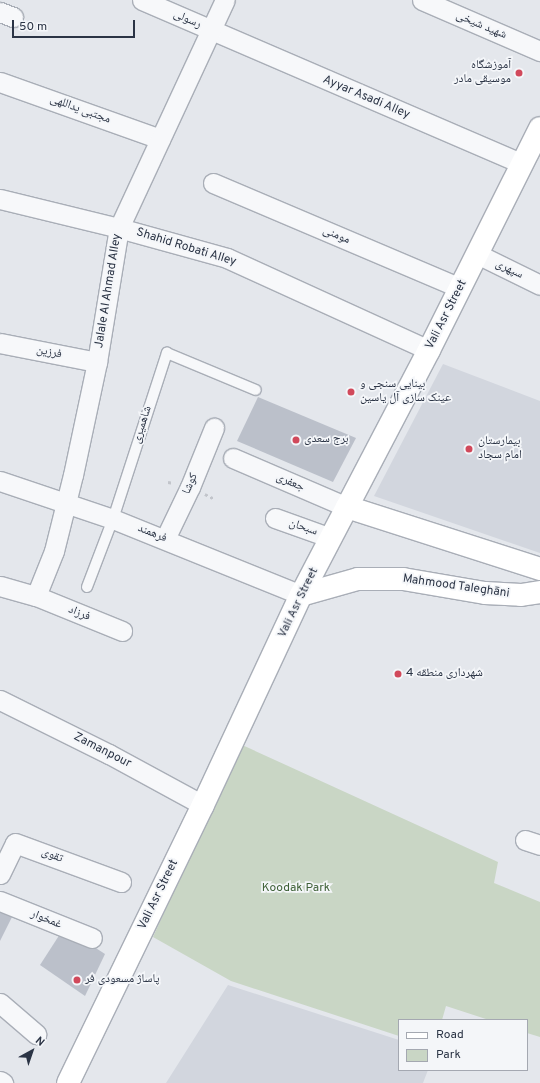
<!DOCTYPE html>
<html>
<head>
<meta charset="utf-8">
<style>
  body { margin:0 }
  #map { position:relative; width:540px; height:1083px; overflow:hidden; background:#e4e7ec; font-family:Overpass,"Noto Naskh Arabic",sans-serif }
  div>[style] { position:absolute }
  .built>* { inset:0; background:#d2d6de }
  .green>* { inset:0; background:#c9d6c5 }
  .building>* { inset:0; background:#bbc0ca }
  .path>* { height:2.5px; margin-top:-1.25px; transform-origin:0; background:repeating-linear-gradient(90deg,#c2c5cb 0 3px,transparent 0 6px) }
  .roads { filter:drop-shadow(1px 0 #a9aeb7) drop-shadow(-1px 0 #a9aeb7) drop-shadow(0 1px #a9aeb7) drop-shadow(0 -1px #a9aeb7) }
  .lane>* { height:10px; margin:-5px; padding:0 5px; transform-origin:5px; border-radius:5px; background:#f7f8fa }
  .street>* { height:19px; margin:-9.5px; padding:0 9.5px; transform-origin:9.5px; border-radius:9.5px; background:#f7f8fa }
  .secondary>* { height:22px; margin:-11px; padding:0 11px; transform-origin:11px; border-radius:11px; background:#fff }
  .primary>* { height:22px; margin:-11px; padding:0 11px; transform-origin:11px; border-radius:11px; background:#fff }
  .dots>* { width:11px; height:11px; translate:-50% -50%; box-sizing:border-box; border:2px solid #f4f6f9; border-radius:50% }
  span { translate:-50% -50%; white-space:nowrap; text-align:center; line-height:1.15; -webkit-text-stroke:3.5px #f4f6f9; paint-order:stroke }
  .street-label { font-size:12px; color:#2b3445 }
  .poi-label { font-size:12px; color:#2b3445 }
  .right { translate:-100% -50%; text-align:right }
  .left { translate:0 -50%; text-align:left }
  .park-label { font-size:12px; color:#3f6138 }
  .legend { position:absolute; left:398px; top:1019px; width:130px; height:52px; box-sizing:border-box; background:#f4f6f9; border:1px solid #a4a8b1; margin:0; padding:5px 7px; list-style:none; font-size:12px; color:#2b3445 }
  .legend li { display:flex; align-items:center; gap:8px; height:20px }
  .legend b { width:20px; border:1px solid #a4a8b1 }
  .north { position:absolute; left:12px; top:1031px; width:40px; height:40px; -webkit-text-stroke:3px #f4f6f9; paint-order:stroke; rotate:40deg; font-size:11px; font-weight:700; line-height:16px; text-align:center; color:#2b3445 }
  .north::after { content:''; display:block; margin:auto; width:14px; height:18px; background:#2b3445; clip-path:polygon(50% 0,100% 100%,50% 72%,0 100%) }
  .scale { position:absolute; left:12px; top:20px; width:123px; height:18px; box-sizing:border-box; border:2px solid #2b3445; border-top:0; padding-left:5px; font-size:12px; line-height:14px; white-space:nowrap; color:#2b3445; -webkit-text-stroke:3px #f4f6f9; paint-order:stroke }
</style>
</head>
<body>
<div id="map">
  <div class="built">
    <i style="clip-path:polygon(443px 364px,540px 401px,540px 553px,374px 496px)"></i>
    <i style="clip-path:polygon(228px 985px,399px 1040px,399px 1070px,428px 1070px,423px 1083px,166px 1083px)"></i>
  </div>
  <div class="green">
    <i style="clip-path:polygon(240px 744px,498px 862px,494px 883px,540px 902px,540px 1037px,527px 1033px,527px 1020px,489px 1020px,446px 1006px,442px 1020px,399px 1020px,399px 1036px,231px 981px,153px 937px)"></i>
  </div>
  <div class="building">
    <i style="clip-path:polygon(258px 397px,356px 438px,333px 482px,237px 441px)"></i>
    <i style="clip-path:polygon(0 912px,12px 917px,0 941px)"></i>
    <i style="clip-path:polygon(60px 934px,88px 943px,105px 954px,85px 996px,40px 965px)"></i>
  </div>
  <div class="path">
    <i style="left:168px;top:482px;width:6px;rotate:9deg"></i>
    <i style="left:205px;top:494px;width:11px;rotate:27deg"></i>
  </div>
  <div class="roads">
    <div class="lane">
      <i style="left:87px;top:587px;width:73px;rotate:-69.1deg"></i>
      <i style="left:113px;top:519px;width:175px;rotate:-72deg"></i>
      <i style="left:167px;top:353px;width:96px;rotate:22.6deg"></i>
    </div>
    <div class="street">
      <i style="left:142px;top:0;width:414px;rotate:23.3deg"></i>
      <i style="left:422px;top:0;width:129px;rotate:23.4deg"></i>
      <i style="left:0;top:12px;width:14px;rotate:21deg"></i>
      <i style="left:0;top:82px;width:170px;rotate:19.6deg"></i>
      <i style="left:213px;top:183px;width:268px;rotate:23deg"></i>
      <i style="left:0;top:199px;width:122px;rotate:13.7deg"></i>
      <i style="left:119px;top:228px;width:112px;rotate:15.5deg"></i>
      <i style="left:227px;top:258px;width:222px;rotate:24.5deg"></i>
      <i style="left:477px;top:254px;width:70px;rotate:26.2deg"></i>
      <i style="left:0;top:343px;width:99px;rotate:11.1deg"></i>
      <i style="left:233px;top:458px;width:124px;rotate:23.3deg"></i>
      <i style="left:0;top:481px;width:119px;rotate:18.6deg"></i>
      <i style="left:113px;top:519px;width:203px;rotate:22deg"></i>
      <i style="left:275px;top:518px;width:59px;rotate:19.7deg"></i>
      <i style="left:165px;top:539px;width:58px;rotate:-64.3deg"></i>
      <i style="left:190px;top:487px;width:64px;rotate:-67.9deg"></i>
      <i style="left:0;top:586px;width:37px;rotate:16deg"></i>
      <i style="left:36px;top:596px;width:93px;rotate:22.1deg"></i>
      <i style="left:36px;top:596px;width:48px;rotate:-68.2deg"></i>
      <i style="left:54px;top:551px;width:78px;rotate:-76deg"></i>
      <i style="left:73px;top:475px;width:116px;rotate:-78deg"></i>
      <i style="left:97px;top:362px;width:136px;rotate:-80.7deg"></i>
      <i style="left:119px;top:228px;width:251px;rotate:-65.1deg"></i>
      <i style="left:0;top:700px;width:122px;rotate:26.4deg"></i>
      <i style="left:109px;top:754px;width:107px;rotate:28.5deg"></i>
      <i style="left:525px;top:840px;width:16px;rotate:18deg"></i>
      <i style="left:0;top:874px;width:34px;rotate:-64deg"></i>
      <i style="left:15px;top:843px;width:113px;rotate:20.2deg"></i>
      <i style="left:0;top:901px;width:99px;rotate:21.9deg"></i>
      <i style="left:0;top:1003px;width:48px;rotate:40.7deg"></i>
      <i style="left:0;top:1081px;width:4px;rotate:34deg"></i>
    </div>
    <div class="secondary">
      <i style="left:347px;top:507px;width:203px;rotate:17.8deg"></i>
      <i style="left:301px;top:595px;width:59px;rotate:-15.7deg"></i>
      <i style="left:358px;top:579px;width:45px"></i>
      <i style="left:403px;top:579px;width:83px;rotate:9.7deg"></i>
      <i style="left:485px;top:593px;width:36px;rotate:3deg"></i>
      <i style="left:521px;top:595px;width:19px;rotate:-9deg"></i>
    </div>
    <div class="primary">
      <i style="left:68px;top:1083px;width:309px;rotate:-64.1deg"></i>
      <i style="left:203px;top:805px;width:232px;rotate:-65deg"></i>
      <i style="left:301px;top:595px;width:276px;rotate:-62.4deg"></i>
      <i style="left:429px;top:350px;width:248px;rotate:-63.4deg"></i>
    </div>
  </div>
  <div class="dots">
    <i style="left:519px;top:73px;background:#d1495b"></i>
    <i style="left:351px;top:392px;background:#d1495b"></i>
    <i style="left:296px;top:440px;background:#d1495b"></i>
    <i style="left:469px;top:449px;background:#d1495b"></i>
    <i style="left:398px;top:674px;background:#d1495b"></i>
    <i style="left:77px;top:980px;background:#d1495b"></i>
  </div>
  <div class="street-label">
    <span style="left:187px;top:20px;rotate:24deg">رسولی</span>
    <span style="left:481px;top:26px;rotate:23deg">شهید شیخی</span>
    <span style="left:366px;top:98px;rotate:23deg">Ayyar Asadi Alley</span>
    <span style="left:80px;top:110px;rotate:20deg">مجتبی یداللهی</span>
    <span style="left:336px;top:236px;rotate:23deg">مومنی</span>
    <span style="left:186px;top:248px;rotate:17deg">Shahid Robati Alley</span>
    <span style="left:509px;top:270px;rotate:26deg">سپهری</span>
    <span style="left:109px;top:291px;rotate:-81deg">Jalale Al Ahmad Alley</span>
    <span style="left:447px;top:315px;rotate:-63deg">Vali Asr Street</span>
    <span style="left:49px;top:353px;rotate:11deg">فرزین</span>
    <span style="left:143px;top:425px;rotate:-72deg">شاهمیری</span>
    <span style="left:290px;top:483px;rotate:24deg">جعفری</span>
    <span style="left:191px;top:484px;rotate:-67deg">کوشا</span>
    <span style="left:303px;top:528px;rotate:19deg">سبحان</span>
    <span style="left:152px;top:534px;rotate:22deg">فرهمند</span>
    <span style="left:456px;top:587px;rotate:8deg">Mahmood Taleghāni</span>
    <span style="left:299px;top:603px;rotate:-64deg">Vali Asr Street</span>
    <span style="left:79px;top:614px;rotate:22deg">فرزاد</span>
    <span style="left:102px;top:751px;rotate:27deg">Zamanpour</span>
    <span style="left:52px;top:856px;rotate:21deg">تقوی</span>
    <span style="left:159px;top:895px;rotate:-64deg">Vali Asr Street</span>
    <span style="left:46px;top:920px;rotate:22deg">غمخوار</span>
  </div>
  <div class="poi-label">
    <span class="right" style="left:511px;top:73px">آموزشگاه<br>موسیقی مادر</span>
    <span class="left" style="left:360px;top:392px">بینایی سنجی و<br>عینک سازی آل یاسین</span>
    <span class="left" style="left:304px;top:440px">برج سعدی</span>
    <span class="left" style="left:478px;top:449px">بیمارستان<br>امام سجاد</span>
    <span class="left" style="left:406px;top:674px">شهرداری منطقه 4</span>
    <span class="left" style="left:85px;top:980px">پاساژ مسعودی فر</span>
  </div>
  <div class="park-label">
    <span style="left:296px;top:889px">Koodak Park</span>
  </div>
  <ul class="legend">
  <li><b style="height:5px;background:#fff"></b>Road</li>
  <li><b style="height:11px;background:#c9d6c5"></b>Park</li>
  </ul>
  <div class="north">N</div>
  <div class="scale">50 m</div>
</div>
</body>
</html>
